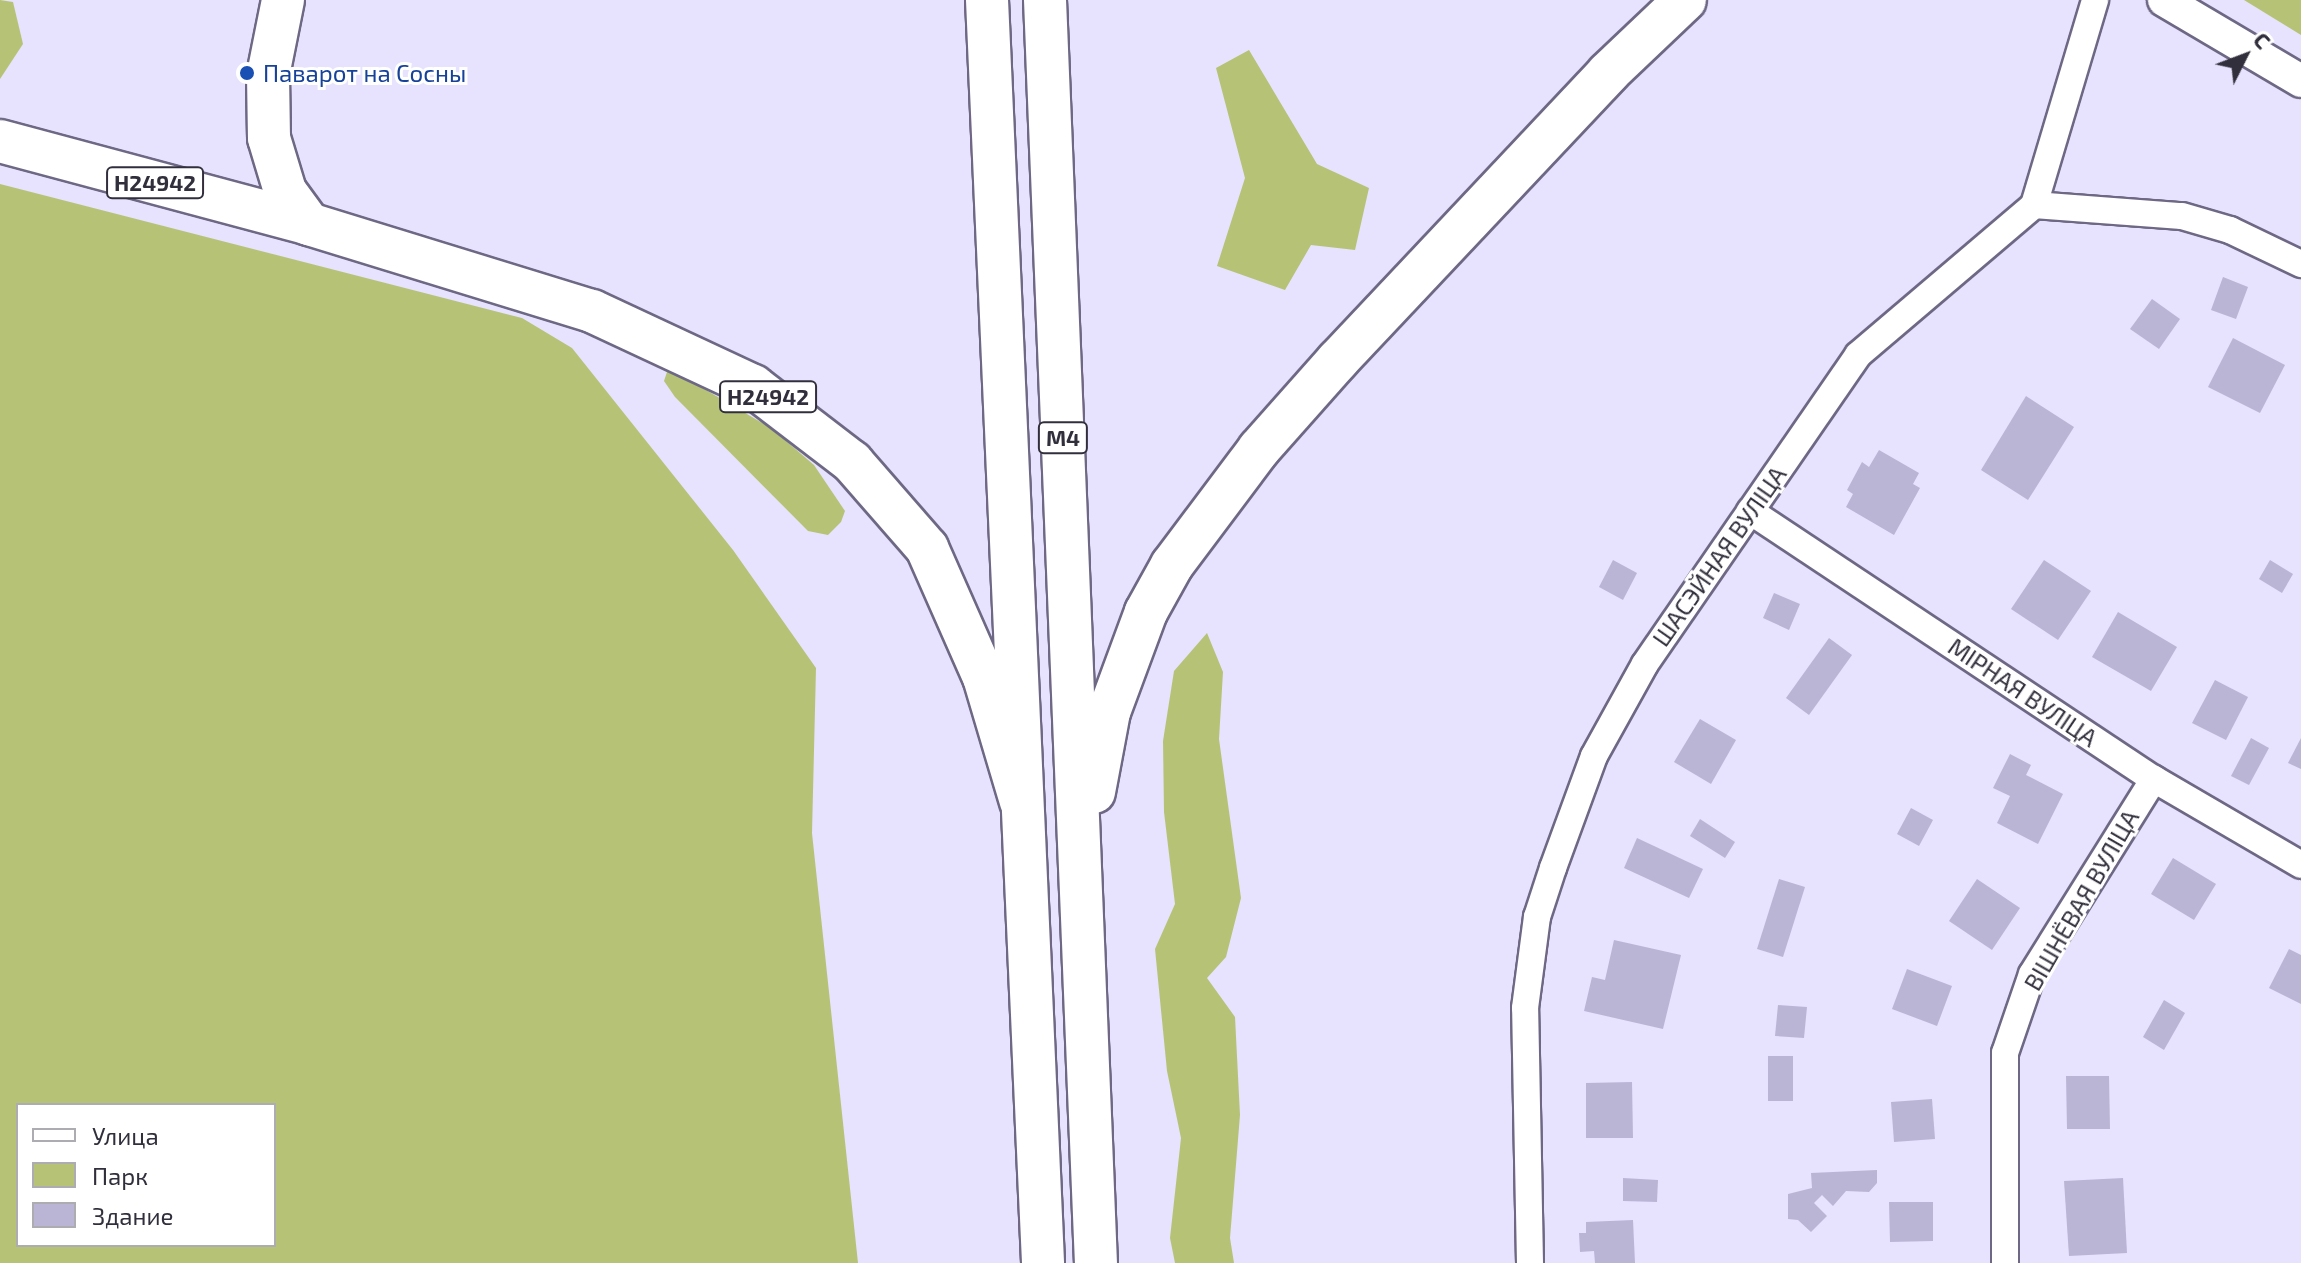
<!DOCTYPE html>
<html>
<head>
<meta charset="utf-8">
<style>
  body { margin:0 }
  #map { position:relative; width:2301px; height:1263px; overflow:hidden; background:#e7e2fd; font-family:"Exo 2",sans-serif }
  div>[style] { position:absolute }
  .green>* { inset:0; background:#b6c376 }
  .building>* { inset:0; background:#bbb5d5 }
  .roads { filter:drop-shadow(2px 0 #6e6885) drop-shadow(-2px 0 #6e6885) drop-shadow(0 2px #6e6885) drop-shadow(0 -2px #6e6885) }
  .minor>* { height:26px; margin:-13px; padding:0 13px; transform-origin:13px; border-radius:13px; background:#fff }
  .tertiary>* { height:32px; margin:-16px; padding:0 16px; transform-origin:16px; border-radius:16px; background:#fff }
  .trunk>* { height:42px; margin:-21px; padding:0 21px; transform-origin:21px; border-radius:21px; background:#fff }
  .dots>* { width:22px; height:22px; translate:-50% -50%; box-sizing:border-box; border:4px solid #fff; border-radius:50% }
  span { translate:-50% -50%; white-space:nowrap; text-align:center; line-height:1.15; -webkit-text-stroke:6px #fff; paint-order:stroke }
  .shield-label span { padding:2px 6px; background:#fff; border:2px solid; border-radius:6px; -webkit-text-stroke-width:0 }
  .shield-label { font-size:22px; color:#322f3c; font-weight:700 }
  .transit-label { font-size:24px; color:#164399 }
  .left { translate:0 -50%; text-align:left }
  .street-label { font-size:24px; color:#322f3c }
  .legend { position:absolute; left:16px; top:1103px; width:260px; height:144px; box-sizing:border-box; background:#fff; border:2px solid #adacb1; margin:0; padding:10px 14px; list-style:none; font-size:24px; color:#322f3c }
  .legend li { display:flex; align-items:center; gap:16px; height:40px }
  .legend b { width:40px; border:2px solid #adacb1 }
  .north { position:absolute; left:2205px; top:16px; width:80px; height:80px; -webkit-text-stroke:6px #fff; paint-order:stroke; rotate:48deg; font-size:22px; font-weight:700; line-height:32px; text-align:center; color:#322f3c }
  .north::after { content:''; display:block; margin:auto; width:28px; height:36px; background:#322f3c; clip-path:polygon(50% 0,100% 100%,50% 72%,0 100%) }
</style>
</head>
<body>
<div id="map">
  <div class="green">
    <i style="clip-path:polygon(0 0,13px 2px,23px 44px,0 79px)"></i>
    <i style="clip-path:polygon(2244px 0,2301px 0,2301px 35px)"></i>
    <i style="clip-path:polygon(1249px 50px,1317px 164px,1369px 188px,1355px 250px,1311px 245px,1285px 290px,1217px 266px,1245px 178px,1216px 68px)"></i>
    <i style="clip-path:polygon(evenodd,0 184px,522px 318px,572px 348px,733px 550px,816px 668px,812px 833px,858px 1263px,0 1263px,0 184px,18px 1105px,274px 1105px,274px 1245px,18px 1245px,18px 1105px)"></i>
    <i style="clip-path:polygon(667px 372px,677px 373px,771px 428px,814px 465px,845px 511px,841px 522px,828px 535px,808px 531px,675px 397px,664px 381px)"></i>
    <i style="clip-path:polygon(1207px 633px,1223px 672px,1219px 739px,1241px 898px,1226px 957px,1207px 978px,1235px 1017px,1240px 1115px,1230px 1238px,1234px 1263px,1175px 1263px,1170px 1238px,1181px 1138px,1167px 1071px,1155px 949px,1175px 904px,1164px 812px,1163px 741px,1174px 671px)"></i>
  </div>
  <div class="building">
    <i style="clip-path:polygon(2223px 277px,2248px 287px,2236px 319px,2211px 310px)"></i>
    <i style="clip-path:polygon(2152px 299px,2180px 319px,2159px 349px,2130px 329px)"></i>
    <i style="clip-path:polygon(2233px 338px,2285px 365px,2260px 413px,2208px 387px)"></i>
    <i style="clip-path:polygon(2026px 396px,2074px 427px,2028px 500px,1981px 470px)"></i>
    <i style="clip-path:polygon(1879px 450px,1919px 473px,1913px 484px,1920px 488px,1894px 535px,1846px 507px,1853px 494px,1847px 490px,1862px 462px,1869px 467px)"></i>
    <i style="clip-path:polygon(1613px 560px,1637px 573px,1623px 600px,1599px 587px)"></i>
    <i style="clip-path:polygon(2044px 560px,2091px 591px,2058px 640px,2011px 609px)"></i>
    <i style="clip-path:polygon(2270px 560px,2293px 574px,2282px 593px,2259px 579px)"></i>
    <i style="clip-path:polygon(1774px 593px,1800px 604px,1789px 630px,1763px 618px)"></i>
    <i style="clip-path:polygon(2118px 612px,2177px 647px,2151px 691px,2092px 657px)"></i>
    <i style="clip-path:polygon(1829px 638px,1852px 655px,1809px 715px,1786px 698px)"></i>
    <i style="clip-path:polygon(2215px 680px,2248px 697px,2226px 740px,2192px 723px)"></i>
    <i style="clip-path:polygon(1700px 719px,1736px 740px,1711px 784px,1674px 762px)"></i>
    <i style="clip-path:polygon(2251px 738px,2269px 748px,2249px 785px,2231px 776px)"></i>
    <i style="clip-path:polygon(2301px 738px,2301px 769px,2288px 763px)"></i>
    <i style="clip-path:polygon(2010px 754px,2031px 765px,2026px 775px,2063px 794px,2038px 844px,1997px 823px,2010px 796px,1993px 788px)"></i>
    <i style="clip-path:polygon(1911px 808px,1933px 820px,1919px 846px,1897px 834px)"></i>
    <i style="clip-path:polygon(1700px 819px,1735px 842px,1725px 858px,1690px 836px)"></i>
    <i style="clip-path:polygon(1637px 838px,1703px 869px,1689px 898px,1624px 868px)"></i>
    <i style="clip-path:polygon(2173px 858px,2216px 884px,2194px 920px,2151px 894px)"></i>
    <i style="clip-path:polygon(1779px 879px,1805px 887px,1783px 957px,1757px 949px)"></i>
    <i style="clip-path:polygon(1977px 879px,2020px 908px,1992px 950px,1949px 921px)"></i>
    <i style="clip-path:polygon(1614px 940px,1681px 955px,1663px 1029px,1584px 1011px,1592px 977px,1605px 980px)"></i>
    <i style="clip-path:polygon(2289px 949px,2301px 955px,2301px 1004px,2269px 988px)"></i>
    <i style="clip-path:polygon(1907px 969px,1952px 986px,1937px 1026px,1892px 1009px)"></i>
    <i style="clip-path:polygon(2164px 1000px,2185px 1013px,2164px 1050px,2143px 1037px)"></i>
    <i style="clip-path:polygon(1778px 1005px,1807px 1007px,1804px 1038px,1775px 1036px)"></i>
    <i style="clip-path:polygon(1768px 1056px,1793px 1056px,1793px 1101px,1768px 1101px)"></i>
    <i style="clip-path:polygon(2066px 1076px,2109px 1076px,2110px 1129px,2067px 1129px)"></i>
    <i style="clip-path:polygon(1632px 1082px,1633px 1138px,1586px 1138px,1586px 1083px)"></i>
    <i style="clip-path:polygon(1932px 1099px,1935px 1139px,1894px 1142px,1891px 1102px)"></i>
    <i style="clip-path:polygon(1877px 1170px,1877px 1183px,1869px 1192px,1846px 1191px,1833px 1206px,1822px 1195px,1814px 1203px,1827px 1216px,1811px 1232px,1798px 1220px,1788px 1219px,1788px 1194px,1812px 1188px,1811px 1173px)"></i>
    <i style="clip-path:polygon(1623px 1178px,1658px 1180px,1657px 1202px,1623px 1201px)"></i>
    <i style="clip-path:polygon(2123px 1178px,2127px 1253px,2069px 1256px,2064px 1181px)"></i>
    <i style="clip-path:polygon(1889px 1202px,1933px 1202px,1933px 1241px,1890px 1242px)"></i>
    <i style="clip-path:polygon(1633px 1220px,1635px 1263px,1595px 1263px,1594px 1251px,1580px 1252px,1579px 1233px,1586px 1233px,1586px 1222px)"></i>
  </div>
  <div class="roads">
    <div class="minor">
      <i style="left:2034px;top:205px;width:214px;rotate:-73.4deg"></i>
      <i style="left:1750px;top:511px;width:485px;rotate:33.6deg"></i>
      <i style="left:2154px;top:779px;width:170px;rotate:30.3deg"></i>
      <i style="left:1530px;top:1263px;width:255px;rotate:-91.1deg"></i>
      <i style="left:1525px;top:1008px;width:92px;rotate:-82.5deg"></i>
      <i style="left:1537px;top:917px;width:52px;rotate:-71.9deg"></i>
      <i style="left:1553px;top:868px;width:119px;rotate:-69.9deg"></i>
      <i style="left:1594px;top:756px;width:105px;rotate:-61deg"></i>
      <i style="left:1645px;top:664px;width:375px;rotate:-55.4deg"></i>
      <i style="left:1858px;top:355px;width:231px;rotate:-40.4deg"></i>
      <i style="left:2034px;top:205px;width:148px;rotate:4.3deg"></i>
      <i style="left:2182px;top:216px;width:50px;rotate:16.3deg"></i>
      <i style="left:2230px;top:230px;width:79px;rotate:25.6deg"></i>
      <i style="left:2005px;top:1263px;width:210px;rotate:-90deg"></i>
      <i style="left:2005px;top:1053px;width:83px;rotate:-71.1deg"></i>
      <i style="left:2032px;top:974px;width:230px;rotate:-58deg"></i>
    </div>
    <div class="tertiary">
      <i style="left:2164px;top:0;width:159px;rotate:30.6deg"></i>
    </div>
    <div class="trunk">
      <i style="left:283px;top:0;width:76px;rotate:101.3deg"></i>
      <i style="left:268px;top:75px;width:63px;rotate:89.1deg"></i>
      <i style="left:269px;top:138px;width:55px;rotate:73.2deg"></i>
      <i style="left:285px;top:191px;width:41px;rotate:54deg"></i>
      <i style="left:987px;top:0;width:1264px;rotate:87.46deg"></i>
      <i style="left:1045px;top:0;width:1264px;rotate:87.69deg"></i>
      <i style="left:0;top:141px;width:320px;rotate:15deg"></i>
      <i style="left:309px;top:224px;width:296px;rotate:17.1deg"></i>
      <i style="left:592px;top:311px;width:178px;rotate:25deg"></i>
      <i style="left:753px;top:386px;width:125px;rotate:37.5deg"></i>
      <i style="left:852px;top:462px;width:114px;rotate:48.9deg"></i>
      <i style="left:927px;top:548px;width:141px;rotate:66.2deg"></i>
      <i style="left:984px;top:677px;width:130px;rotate:73.5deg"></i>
      <i style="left:1094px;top:792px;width:81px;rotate:-79.4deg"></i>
      <i style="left:1109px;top:712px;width:107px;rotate:-69.7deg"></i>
      <i style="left:1146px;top:612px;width:54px;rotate:-61deg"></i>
      <i style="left:1172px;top:565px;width:145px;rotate:-53.1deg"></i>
      <i style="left:1259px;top:449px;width:118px;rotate:-48.4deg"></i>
      <i style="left:1337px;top:361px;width:395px;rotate:-46.7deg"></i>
      <i style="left:1608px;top:73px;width:106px;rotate:-43.5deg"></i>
    </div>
  </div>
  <div class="dots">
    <i style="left:247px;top:73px;background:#1a4fb4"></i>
  </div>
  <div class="shield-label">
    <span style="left:155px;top:183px">Н24942</span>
    <span style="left:768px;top:397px">Н24942</span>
    <span style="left:1063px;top:438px">М4</span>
  </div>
  <div class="transit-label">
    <span class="left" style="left:263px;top:73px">Паварот на Сосны</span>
  </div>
  <div class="street-label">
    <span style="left:1719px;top:556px;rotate:-55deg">ШАСЭЙНАЯ ВУЛІЦА</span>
    <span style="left:2023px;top:692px;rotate:34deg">МІРНАЯ ВУЛІЦА</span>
    <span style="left:2081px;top:900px;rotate:-60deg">ВІШНЁВАЯ ВУЛІЦА</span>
  </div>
  <ul class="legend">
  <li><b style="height:10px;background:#fff"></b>Улица</li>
  <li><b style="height:22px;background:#b6c376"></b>Парк</li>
  <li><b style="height:22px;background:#bbb5d5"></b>Здание</li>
  </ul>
  <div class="north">С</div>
</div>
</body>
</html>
